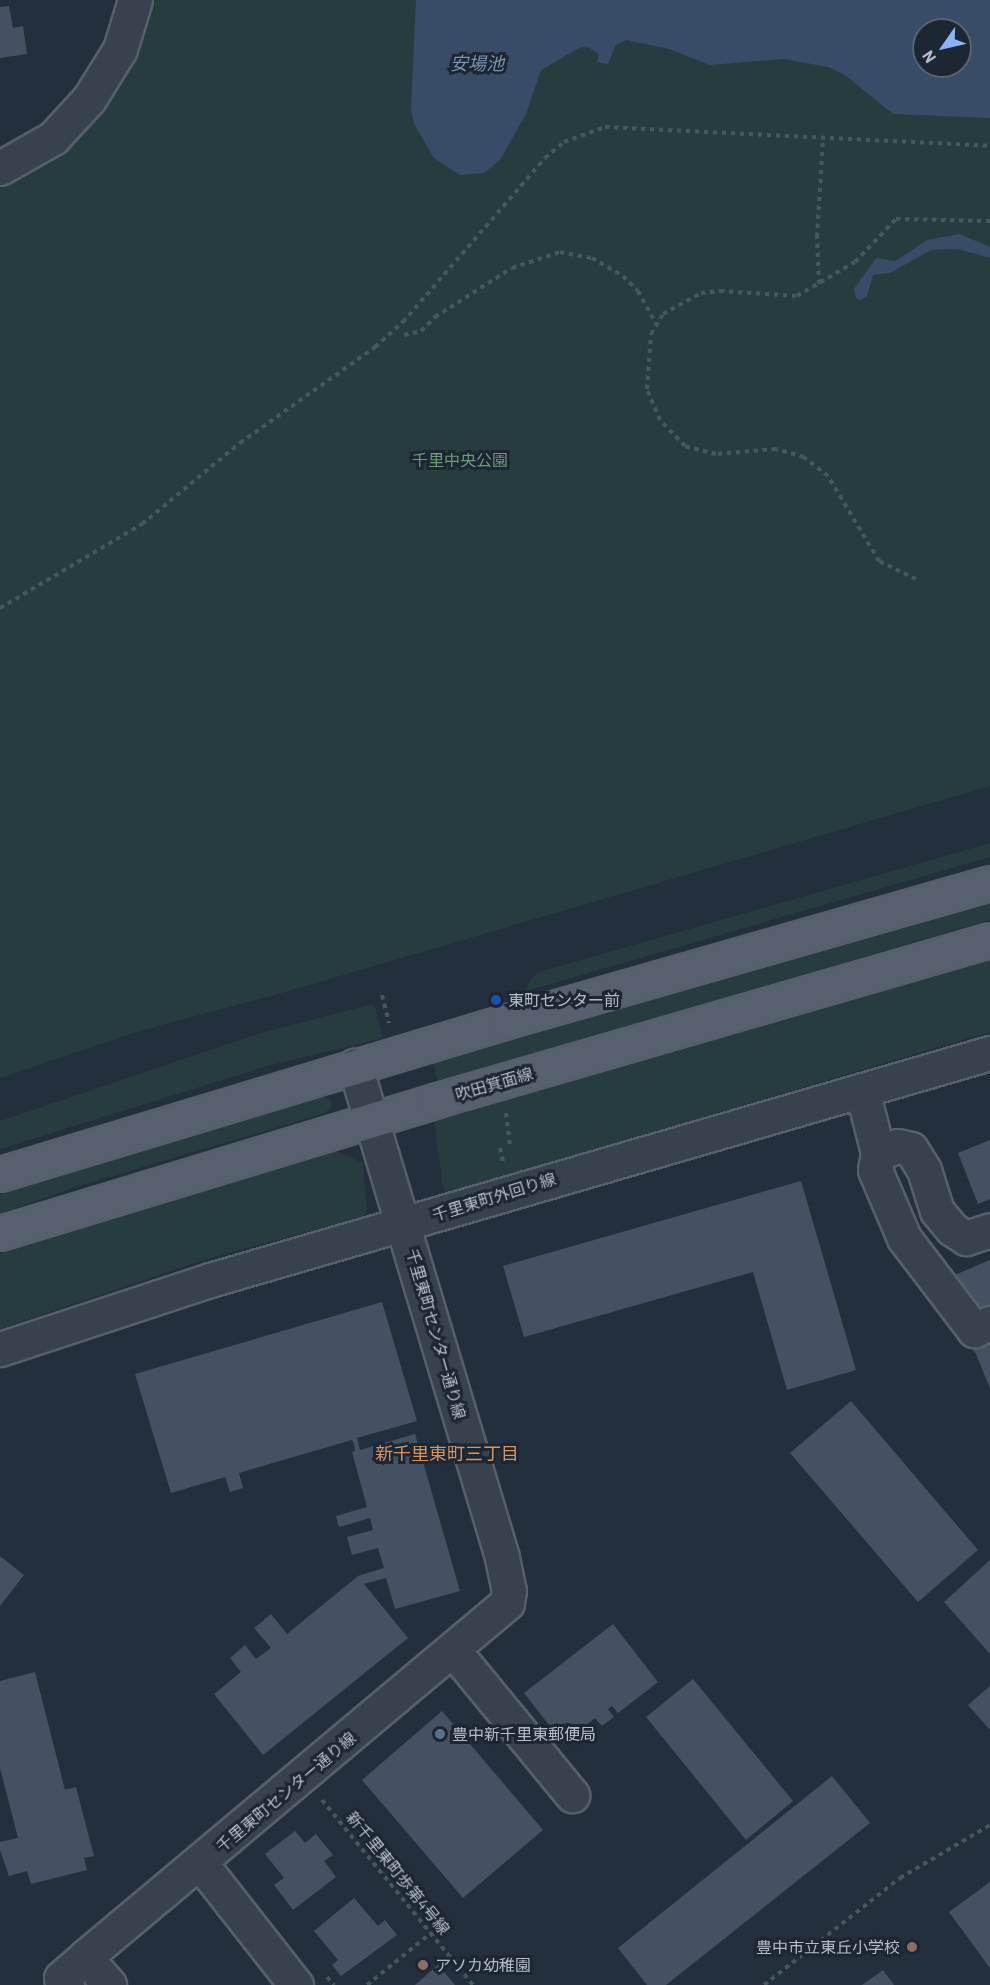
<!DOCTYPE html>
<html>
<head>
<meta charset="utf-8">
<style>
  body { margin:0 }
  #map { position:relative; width:990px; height:1985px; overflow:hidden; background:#242f3e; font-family:Barlow,"Noto Sans JP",sans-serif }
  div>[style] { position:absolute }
  .green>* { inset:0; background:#263c3f }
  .water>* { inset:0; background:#394c67 }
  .building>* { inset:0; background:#455162 }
  .path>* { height:4px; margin-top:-2px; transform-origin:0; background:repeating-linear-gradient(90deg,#44595c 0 4.5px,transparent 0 9px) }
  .roads { filter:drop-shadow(2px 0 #565f6c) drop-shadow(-2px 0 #565f6c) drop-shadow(0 2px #565f6c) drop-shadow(0 -2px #565f6c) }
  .minor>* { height:33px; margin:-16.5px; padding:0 16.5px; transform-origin:16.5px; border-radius:16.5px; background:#38414e }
  .major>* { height:33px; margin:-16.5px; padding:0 16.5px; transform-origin:16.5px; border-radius:16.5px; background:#56606e }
  .dots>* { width:16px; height:16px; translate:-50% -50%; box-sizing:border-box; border:3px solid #1d2633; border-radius:50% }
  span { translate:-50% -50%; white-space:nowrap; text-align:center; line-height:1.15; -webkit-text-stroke:6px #1d2633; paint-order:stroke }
  .park-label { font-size:16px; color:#6b9a76 }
  .poi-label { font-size:16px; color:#b4bcc9 }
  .left { translate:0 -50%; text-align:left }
  .right { translate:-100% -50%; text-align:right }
  .street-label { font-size:16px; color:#b4bcc9 }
  .water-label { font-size:18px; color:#7c92b1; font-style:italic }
  .neighbourhood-label { font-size:18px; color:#d59563 }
  .north { position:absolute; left:912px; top:18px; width:60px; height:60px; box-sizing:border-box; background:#1d2633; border:2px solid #59626f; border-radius:50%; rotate:236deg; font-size:16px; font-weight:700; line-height:24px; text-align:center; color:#b4bcc9 }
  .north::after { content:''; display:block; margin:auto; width:21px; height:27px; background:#8ab4f8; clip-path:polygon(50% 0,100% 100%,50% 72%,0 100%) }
</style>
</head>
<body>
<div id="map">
  <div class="green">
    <i style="clip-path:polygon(evenodd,149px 0,990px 0,990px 786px,285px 992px,139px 1031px,0 1078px,0 183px,149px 0,924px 30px,960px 30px,960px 66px,924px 66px,924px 30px)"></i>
    <i style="clip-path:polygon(990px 843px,990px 857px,526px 991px,529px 981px,539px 972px)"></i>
    <i style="clip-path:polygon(990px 900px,990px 920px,438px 1082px,433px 1062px)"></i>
    <i style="clip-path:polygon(990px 955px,990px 1032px,446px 1193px,443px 1187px,434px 1121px)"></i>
    <i style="clip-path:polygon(374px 1004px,383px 1038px,267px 1066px,0 1149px,0 1121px,261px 1033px)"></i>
    <i style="clip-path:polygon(322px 1095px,332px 1102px,329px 1110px,322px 1114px,72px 1188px,0 1214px,0 1194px,123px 1152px)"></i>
    <i style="clip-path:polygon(334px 1150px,363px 1163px,367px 1213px,363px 1217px,206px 1259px,0 1329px,0 1253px,180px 1194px)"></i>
  </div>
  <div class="water">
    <i style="clip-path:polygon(evenodd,416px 0,990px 0,990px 118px,893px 114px,845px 75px,828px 67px,784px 59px,710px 65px,669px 49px,626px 40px,615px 46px,608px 64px,597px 62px,599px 54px,590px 48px,581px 47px,541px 70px,526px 114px,500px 160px,484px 173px,460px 175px,434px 158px,414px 124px,411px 109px,416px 0,924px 30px,960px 30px,960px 66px,924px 66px,924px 30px)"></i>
    <i style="clip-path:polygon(960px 234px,990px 247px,990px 258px,957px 249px,931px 250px,890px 273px,873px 275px,867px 296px,861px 300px,856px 298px,854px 289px,876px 258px,895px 261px,927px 240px)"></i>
  </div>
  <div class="building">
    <i style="clip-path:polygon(9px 6px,13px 28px,23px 26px,27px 54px,0 58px,0 7px)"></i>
    <i style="clip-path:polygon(990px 1140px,990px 1199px,978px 1204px,958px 1153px)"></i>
    <i style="clip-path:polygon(801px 1181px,856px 1370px,787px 1390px,753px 1272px,524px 1337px,503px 1266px)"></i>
    <i style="clip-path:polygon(990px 1260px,990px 1388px,976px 1354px,956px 1328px,950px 1277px)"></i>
    <i style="clip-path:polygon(382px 1302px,417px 1421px,357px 1438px,360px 1450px,415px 1434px,460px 1591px,395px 1609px,386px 1578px,364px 1584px,408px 1638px,263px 1755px,214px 1694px,241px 1672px,230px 1658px,245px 1645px,256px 1659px,271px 1648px,254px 1628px,271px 1614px,287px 1634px,358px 1576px,384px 1568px,378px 1548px,352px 1555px,347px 1537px,373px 1530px,370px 1518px,339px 1527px,336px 1516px,367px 1507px,352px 1452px,355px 1451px,354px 1444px,352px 1440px,239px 1473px,243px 1488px,230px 1492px,225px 1477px,171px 1493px,135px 1374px)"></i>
    <i style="clip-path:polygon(851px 1401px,978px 1550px,918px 1602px,790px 1453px)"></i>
    <i style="clip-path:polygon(0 1556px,24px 1575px,0 1606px)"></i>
    <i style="clip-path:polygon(990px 1560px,990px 1654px,944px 1602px)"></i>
    <i style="clip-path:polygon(613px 1624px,658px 1682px,618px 1713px,612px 1706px,608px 1709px,614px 1717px,602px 1726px,595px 1718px,563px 1743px,524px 1693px)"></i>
    <i style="clip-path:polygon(35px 1672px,65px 1790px,76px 1787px,94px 1856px,84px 1858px,87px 1870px,31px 1884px,27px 1871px,9px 1876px,0 1850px,0 1842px,18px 1838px,0 1768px,0 1681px)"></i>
    <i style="clip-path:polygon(693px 1679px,793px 1801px,746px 1840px,646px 1717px)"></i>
    <i style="clip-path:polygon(990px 1686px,990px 1730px,968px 1705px)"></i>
    <i style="clip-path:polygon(442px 1711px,543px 1830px,463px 1898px,362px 1780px)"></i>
    <i style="clip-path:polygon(832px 1776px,870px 1823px,666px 1985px,647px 1985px,618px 1948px)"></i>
    <i style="clip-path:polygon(295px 1831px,305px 1843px,316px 1834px,333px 1855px,324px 1861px,336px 1877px,293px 1910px,274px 1885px,284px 1878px,265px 1854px)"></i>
    <i style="clip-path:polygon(990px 1882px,990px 1968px,949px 1912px)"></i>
    <i style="clip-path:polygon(354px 1898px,378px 1926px,385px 1920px,397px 1935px,341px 1976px,332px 1965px,338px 1960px,314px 1931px)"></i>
    <i style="clip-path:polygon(438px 1965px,455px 1985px,415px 1985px)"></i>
    <i style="clip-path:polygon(883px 1970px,894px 1985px,862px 1985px)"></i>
  </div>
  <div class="path">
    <i style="left:819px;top:284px;width:47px;rotate:-92.4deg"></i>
    <i style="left:817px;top:237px;width:98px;rotate:-86.5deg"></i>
    <i style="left:404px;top:335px;width:17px;rotate:-13deg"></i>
    <i style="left:421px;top:331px;width:20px;rotate:-45deg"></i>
    <i style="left:435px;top:317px;width:91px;rotate:-32.5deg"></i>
    <i style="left:512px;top:268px;width:51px;rotate:-18.4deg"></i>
    <i style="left:560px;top:252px;width:33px;rotate:11deg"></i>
    <i style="left:592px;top:258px;width:36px;rotate:30deg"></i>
    <i style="left:623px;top:276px;width:21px;rotate:45deg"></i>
    <i style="left:638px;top:291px;width:37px;rotate:61deg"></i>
    <i style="left:916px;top:579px;width:41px;rotate:-154.1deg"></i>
    <i style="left:879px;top:561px;width:99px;rotate:-121deg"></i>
    <i style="left:828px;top:476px;width:31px;rotate:-142deg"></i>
    <i style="left:804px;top:457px;width:29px;rotate:-164deg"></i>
    <i style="left:776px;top:449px;width:60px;rotate:175.2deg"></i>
    <i style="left:716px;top:454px;width:32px;rotate:-166deg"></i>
    <i style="left:685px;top:446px;width:36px;rotate:-134deg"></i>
    <i style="left:660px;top:420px;width:34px;rotate:-113deg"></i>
    <i style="left:647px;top:389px;width:55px;rotate:-85.8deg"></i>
    <i style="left:651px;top:334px;width:23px;rotate:-59deg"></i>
    <i style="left:663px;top:314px;width:43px;rotate:-28.9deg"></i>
    <i style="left:701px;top:293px;width:19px;rotate:-6deg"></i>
    <i style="left:720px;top:291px;width:77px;rotate:3.7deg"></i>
    <i style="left:797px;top:296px;width:67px;rotate:-30.4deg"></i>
    <i style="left:855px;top:262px;width:59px;rotate:-46.4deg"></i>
    <i style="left:896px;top:219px;width:94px;rotate:1.2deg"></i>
    <i style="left:0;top:608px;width:165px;rotate:-30.6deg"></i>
    <i style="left:142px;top:524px;width:127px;rotate:-39.6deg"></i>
    <i style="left:240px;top:443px;width:166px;rotate:-35.4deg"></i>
    <i style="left:375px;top:347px;width:38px;rotate:-42deg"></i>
    <i style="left:403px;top:322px;width:217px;rotate:-49.1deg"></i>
    <i style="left:545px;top:158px;width:25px;rotate:-40deg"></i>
    <i style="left:564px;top:142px;width:44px;rotate:-20.1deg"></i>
    <i style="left:605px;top:127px;width:385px;rotate:2.8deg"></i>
    <i style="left:382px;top:995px;width:29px;rotate:76deg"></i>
    <i style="left:506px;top:1113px;width:35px;rotate:83deg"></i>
    <i style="left:500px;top:1148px;width:14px;rotate:78deg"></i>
    <i style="left:322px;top:1800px;width:239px;rotate:50.8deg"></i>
    <i style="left:327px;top:1977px;width:11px;rotate:49deg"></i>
    <i style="left:367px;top:1985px;width:82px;rotate:-39.1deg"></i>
    <i style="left:764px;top:1985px;width:173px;rotate:-38.2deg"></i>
    <i style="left:900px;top:1878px;width:104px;rotate:-30.5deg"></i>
  </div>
  <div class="roads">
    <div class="minor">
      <i style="left:0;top:168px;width:61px;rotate:-29.5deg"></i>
      <i style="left:53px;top:138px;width:53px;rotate:-47.3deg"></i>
      <i style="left:89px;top:99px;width:59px;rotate:-58.2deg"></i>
      <i style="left:120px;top:49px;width:51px;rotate:-73deg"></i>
      <i style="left:862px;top:1090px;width:65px;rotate:75.7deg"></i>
      <i style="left:878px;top:1153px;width:17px;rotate:100deg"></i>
      <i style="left:875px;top:1170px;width:74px;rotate:66.9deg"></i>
      <i style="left:904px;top:1238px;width:116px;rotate:52.7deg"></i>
      <i style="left:974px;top:1330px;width:17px;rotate:-24deg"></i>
      <i style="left:878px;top:1153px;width:21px;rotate:-19deg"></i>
      <i style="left:898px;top:1146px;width:13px;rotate:13deg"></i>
      <i style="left:911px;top:1149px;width:25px;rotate:58deg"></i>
      <i style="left:924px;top:1170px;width:43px;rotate:72.4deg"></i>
      <i style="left:937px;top:1211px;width:23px;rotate:50deg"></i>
      <i style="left:952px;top:1229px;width:17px;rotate:33deg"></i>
      <i style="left:966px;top:1238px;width:25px;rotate:-18deg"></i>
      <i style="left:0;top:1349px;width:221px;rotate:-18.2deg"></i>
      <i style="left:210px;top:1280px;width:812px;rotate:-16.23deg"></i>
      <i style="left:453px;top:1650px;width:188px;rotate:50.6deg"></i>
      <i style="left:201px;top:1864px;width:154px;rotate:51.9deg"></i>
      <i style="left:85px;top:1957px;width:37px;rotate:49deg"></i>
      <i style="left:67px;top:1985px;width:9px;rotate:-131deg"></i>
      <i style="left:61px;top:1978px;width:32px;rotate:-41deg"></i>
      <i style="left:85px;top:1957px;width:551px;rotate:-39.99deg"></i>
      <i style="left:507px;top:1603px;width:12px;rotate:-81deg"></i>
      <i style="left:509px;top:1591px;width:35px;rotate:-102deg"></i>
      <i style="left:502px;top:1557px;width:513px;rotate:-106.67deg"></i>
    </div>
    <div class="major">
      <i style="left:0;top:1174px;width:526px;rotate:-16.78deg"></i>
      <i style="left:504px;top:1022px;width:505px;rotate:-15.96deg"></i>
      <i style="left:0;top:1233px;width:457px;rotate:-16.9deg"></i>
      <i style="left:437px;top:1100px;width:576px;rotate:-16.14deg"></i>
    </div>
  </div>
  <div class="dots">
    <i style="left:496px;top:1000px;background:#1a4fb4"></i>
    <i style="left:440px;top:1734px;background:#5c6f8a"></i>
    <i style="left:912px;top:1947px;background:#8d6e63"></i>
    <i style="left:423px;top:1965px;background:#8d6e63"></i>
  </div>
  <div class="park-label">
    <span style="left:460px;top:460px">千里中央公園</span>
  </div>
  <div class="poi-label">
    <span class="left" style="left:508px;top:1000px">東町センター前</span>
    <span class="left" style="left:452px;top:1734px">豊中新千里東郵便局</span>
    <span class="right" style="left:900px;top:1947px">豊中市立東丘小学校</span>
    <span class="left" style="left:435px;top:1965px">アソカ幼稚園</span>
  </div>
  <div class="street-label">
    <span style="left:494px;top:1084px;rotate:-16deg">吹田箕面線</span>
    <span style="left:494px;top:1197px;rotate:-17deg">千里東町外回り線</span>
    <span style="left:436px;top:1334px;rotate:74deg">千里東町センター通り線</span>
    <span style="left:286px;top:1792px;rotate:-40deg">千里東町センター通り線</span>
    <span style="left:398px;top:1873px;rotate:51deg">新千里東町歩第4号線</span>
  </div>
  <div class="water-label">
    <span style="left:477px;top:63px">安場池</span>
  </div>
  <div class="neighbourhood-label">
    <span style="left:447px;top:1453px">新千里東町三丁目</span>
  </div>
  <div class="north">N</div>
</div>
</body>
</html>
